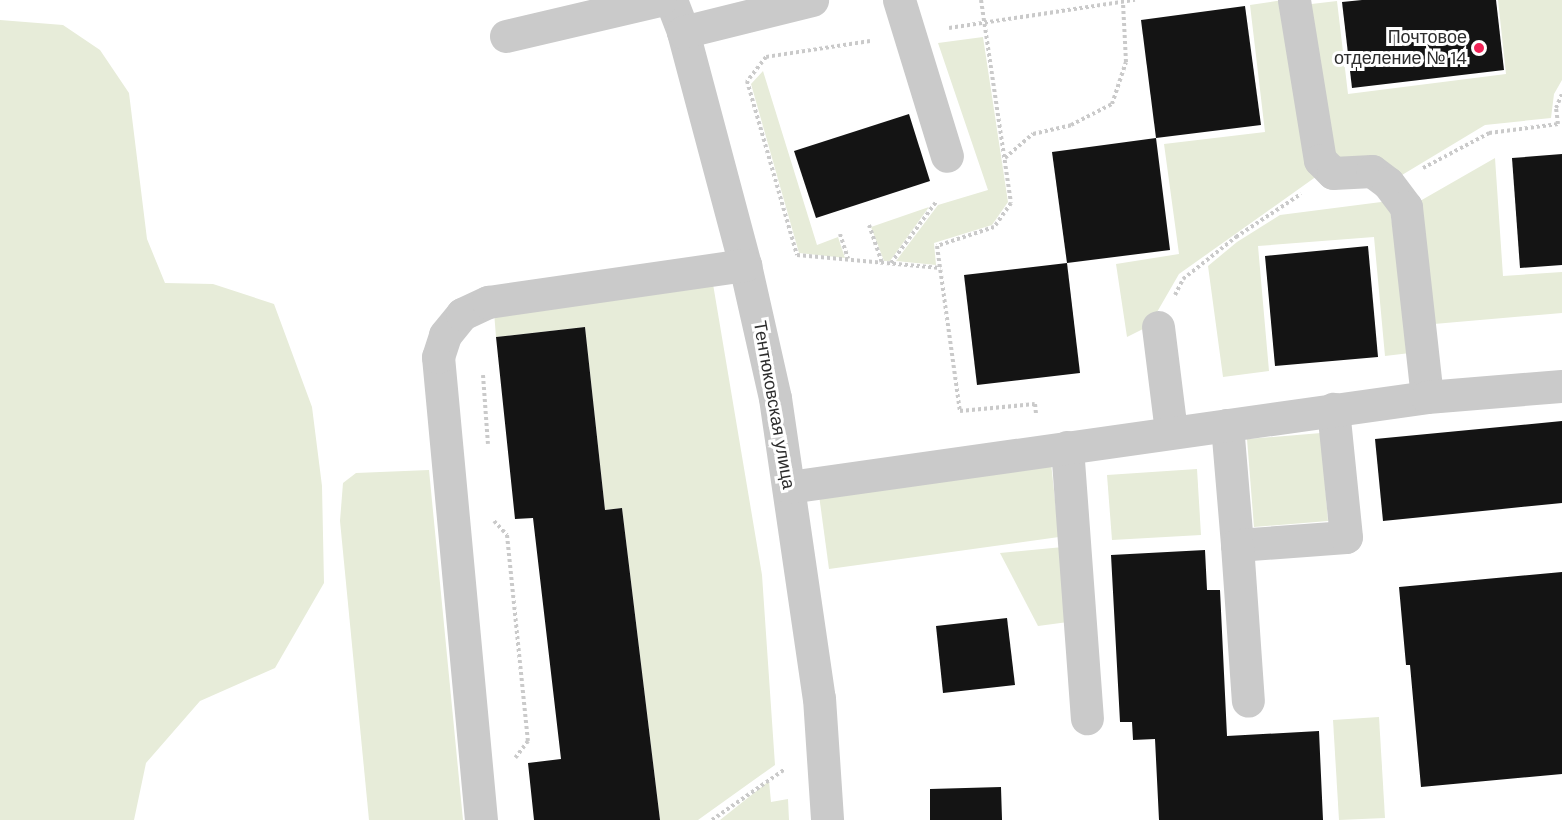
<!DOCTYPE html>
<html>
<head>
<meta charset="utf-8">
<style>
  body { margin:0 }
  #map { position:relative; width:1562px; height:820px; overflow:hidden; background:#fff; font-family:"DM Sans",sans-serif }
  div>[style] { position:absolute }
  .green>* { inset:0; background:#e7ecd9 }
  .building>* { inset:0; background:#141414 }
  .path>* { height:4px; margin-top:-2px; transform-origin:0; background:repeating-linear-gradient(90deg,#cacaca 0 3px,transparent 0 6px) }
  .minor>* { height:33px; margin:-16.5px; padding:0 16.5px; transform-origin:16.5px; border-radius:16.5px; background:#cacaca }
  .dots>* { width:16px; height:16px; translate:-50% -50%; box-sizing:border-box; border:3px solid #fff; border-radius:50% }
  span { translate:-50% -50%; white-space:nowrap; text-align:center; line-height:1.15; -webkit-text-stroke:6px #fff; paint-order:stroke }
  .poi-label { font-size:18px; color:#2d2d2d }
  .right { translate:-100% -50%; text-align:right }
  .street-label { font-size:18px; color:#2d2d2d }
</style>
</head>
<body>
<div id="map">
  <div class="green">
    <i style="clip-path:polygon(1283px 0,1317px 176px,1179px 274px,1149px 326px,1127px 337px,1116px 264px,1179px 254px,1164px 144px,1265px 132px,1250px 5px)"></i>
    <i style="clip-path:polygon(1498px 0,1562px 0,1562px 80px,1554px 94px,1551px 118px,1485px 125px,1397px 178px,1330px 155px,1303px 5px,1337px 1px,1348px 94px,1506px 74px)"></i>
    <i style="clip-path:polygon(0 20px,63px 25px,100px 50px,129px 93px,147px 239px,165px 283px,213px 284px,274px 304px,312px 407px,322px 486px,324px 583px,275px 668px,200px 701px,146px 763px,134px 820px,0 820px)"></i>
    <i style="clip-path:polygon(983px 37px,1008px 202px,992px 225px,934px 243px,936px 265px,896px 261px,938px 205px,988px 190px,938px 43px)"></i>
    <i style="clip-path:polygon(763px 71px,817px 245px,838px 237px,845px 258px,799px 253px,751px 84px)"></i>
    <i style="clip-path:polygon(1495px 158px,1503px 276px,1562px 272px,1562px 313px,1434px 324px,1420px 201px)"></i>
    <i style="clip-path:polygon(1389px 201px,1410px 353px,1385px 356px,1374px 237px,1258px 246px,1269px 371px,1223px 377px,1208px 266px,1237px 242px,1280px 215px)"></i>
    <i style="clip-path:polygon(929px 207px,890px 261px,884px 261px,871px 227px)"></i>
    <i style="clip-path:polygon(713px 284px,762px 575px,775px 765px,698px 820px,660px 820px,622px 508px,605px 510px,585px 327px,496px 337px,494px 312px)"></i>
    <i style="clip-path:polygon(1321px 433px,1328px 521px,1254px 527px,1247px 439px)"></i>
    <i style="clip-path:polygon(1051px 463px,1059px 537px,829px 569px,819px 495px)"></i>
    <i style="clip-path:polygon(1197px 469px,1201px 535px,1112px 540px,1107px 475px)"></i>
    <i style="clip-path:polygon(429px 470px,463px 820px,369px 820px,340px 521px,343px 483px,356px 473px)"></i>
    <i style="clip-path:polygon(1063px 547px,1068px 622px,1038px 626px,1000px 553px)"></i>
    <i style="clip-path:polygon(1379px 717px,1385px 818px,1339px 820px,1333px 720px)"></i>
    <i style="clip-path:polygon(769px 781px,771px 802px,788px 799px,789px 820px,720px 820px)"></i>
  </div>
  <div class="building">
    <i style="clip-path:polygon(1362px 0,1496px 0,1504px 70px,1352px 88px,1342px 2px)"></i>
    <i style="clip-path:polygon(1245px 6px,1261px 125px,1156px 138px,1141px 20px)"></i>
    <i style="clip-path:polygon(909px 114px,930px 181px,816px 218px,794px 151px)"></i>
    <i style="clip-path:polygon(1156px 138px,1170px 250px,1067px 263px,1052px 152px)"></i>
    <i style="clip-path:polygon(1562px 154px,1562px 265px,1520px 268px,1512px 158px)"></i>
    <i style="clip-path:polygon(1368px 246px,1378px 357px,1275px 366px,1265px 256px)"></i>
    <i style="clip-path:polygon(1067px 263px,1080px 373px,977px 385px,964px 275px)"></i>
    <i style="clip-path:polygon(585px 327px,605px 510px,622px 508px,660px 820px,534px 820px,528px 763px,561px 759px,533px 518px,515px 519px,496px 337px)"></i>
    <i style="clip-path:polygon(1562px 421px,1562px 503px,1383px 521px,1375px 439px)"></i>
    <i style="clip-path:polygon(1205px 550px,1207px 590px,1220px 590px,1227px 736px,1319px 731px,1323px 820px,1159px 820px,1155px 739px,1133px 740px,1132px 722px,1120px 722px,1111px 555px)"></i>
    <i style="clip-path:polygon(1562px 572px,1562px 774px,1421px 787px,1410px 665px,1406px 665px,1399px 587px)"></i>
    <i style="clip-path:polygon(1007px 618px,1015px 685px,943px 693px,936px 626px)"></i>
    <i style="clip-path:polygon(1001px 787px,1002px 820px,930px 820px,930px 789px)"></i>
  </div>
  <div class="path">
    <i style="left:981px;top:0;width:205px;rotate:81.6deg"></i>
    <i style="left:1011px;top:203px;width:29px;rotate:125deg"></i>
    <i style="left:994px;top:227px;width:60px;rotate:161.6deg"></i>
    <i style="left:937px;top:246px;width:167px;rotate:82.1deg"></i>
    <i style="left:960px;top:411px;width:75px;rotate:-5.3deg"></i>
    <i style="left:1035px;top:404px;width:10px;rotate:84deg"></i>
    <i style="left:949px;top:28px;width:188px;rotate:-8.6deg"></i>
    <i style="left:870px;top:41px;width:105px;rotate:171.3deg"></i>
    <i style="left:766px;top:57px;width:31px;rotate:128deg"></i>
    <i style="left:747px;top:81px;width:181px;rotate:74deg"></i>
    <i style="left:797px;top:255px;width:144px;rotate:5.2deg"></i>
    <i style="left:1005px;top:158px;width:37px;rotate:-41deg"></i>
    <i style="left:1033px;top:134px;width:39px;rotate:-13deg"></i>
    <i style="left:1071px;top:125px;width:46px;rotate:-27.1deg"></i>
    <i style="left:1112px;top:104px;width:44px;rotate:-71.6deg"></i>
    <i style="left:1126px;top:62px;width:60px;rotate:-92.9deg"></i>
    <i style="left:1423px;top:168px;width:75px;rotate:-27.9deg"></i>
    <i style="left:1489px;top:133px;width:70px;rotate:-7.4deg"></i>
    <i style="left:1558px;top:124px;width:16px;rotate:-97deg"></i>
    <i style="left:1556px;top:108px;width:15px;rotate:-67deg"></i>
    <i style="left:869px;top:225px;width:40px;rotate:71.1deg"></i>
    <i style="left:840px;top:234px;width:26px;rotate:72deg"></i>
    <i style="left:891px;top:263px;width:76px;rotate:-53.6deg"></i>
    <i style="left:1175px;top:295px;width:18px;rotate:-63deg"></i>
    <i style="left:1183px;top:279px;width:68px;rotate:-38.4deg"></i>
    <i style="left:1236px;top:237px;width:78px;rotate:-33.5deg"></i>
    <i style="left:483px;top:375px;width:69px;rotate:85.9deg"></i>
    <i style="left:494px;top:521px;width:19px;rotate:47deg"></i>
    <i style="left:507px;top:535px;width:207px;rotate:84.2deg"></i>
    <i style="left:528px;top:741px;width:21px;rotate:127deg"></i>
    <i style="left:712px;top:820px;width:89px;rotate:-34.9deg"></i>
  </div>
  <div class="minor">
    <i style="left:671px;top:0;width:34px;rotate:69deg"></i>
    <i style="left:683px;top:32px;width:241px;rotate:75.1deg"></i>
    <i style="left:745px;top:265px;width:136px;rotate:77.3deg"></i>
    <i style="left:775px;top:398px;width:303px;rotate:81.7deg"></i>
    <i style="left:819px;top:698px;width:122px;rotate:86.2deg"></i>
    <i style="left:899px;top:0;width:163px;rotate:72.9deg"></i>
    <i style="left:1294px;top:0;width:162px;rotate:80.8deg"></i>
    <i style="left:1320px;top:160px;width:18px;rotate:45deg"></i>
    <i style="left:1333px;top:173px;width:39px;rotate:-3deg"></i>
    <i style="left:1372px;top:171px;width:20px;rotate:37deg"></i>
    <i style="left:1388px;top:183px;width:30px;rotate:53deg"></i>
    <i style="left:1406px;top:207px;width:191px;rotate:83.7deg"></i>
    <i style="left:683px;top:32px;width:133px;rotate:-13.9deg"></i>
    <i style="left:506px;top:36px;width:158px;rotate:-13.2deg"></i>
    <i style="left:1158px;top:327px;width:106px;rotate:82.9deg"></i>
    <i style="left:1227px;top:425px;width:120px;rotate:85.2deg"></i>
    <i style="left:1237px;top:545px;width:109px;rotate:-4.2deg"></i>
    <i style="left:1346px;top:537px;width:129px;rotate:-95.8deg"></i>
    <i style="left:1067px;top:447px;width:272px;rotate:85.8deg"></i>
    <i style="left:789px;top:487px;width:644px;rotate:-8.03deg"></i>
    <i style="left:1427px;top:397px;width:135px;rotate:-4.7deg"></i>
    <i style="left:1237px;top:545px;width:156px;rotate:86deg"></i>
    <i style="left:481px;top:820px;width:465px;rotate:-95.3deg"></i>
    <i style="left:438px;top:357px;width:23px;rotate:-72deg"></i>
    <i style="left:445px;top:335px;width:27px;rotate:-51deg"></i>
    <i style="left:462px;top:314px;width:29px;rotate:-25deg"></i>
    <i style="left:488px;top:302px;width:260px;rotate:-8.2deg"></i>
  </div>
  <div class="dots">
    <i style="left:1479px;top:48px;background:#f02356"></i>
  </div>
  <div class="poi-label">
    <span class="right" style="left:1467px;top:48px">Почтовое<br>отделение № 14</span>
  </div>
  <div class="street-label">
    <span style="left:774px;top:405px;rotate:80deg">Тентюковская улица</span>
  </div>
</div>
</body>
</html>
